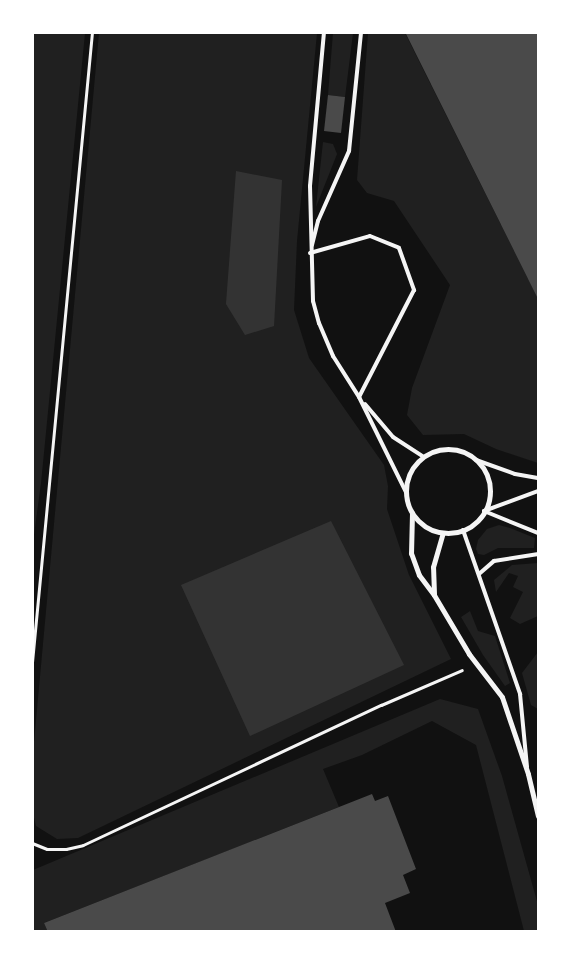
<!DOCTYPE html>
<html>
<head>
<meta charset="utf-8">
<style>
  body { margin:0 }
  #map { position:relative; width:571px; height:964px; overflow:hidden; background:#111; font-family:Ubuntu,sans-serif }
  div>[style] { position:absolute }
  .green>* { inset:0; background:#202020 }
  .water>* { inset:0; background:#333 }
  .building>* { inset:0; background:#4a4a4a }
  .path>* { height:3px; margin:-1.5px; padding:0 1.5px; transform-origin:1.5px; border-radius:1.5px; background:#f5f5f5 }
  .service>* { height:4px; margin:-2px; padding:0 2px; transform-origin:2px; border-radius:2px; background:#f5f5f5 }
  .minor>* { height:5px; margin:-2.5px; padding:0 2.5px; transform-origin:2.5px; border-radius:2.5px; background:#f5f5f5 }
  .minor>.ring { margin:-2.5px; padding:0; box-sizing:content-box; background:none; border:5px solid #f5f5f5; border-radius:50% }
  span { translate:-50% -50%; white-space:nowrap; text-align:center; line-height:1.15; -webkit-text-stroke:4px #fff; paint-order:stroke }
  .frame { position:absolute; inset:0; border:34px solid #fff; pointer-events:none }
</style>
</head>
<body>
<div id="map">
  <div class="green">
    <i style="clip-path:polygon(33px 32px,85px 33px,41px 483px,33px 542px)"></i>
    <i style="clip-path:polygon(99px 33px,317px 33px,297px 241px,294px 310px,309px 358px,384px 465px,388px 486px,387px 509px,409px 575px,451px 659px,78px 838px,57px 839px,36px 826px,32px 809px,33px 753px)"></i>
    <i style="clip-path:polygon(333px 33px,353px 33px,345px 97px,328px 95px)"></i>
    <i style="clip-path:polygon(368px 33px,405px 33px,538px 299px,538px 463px,496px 449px,464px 434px,423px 435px,407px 415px,412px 388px,450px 285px,394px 201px,367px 193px,357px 180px)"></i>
    <i style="clip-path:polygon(323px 142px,333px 144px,337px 154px,316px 207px)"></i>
    <i style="clip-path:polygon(499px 525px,510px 528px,535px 538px,534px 548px,498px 548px,484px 555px,478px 554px,476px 549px,478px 540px,487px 529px)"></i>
    <i style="clip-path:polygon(538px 563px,538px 616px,520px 624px,510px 618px,523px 592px,513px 587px,518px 576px,509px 573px,496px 592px,494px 580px,512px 565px)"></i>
    <i style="clip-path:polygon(470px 611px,478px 631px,495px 636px,510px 683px,505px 686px,483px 655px,461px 617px)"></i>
    <i style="clip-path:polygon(538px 652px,538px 709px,531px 705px,522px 673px)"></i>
    <i style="clip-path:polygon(440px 699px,478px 709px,502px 776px,538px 905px,538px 931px,524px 931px,476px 745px,432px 721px,362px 755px,323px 769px,339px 807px,44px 923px,48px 931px,33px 932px,33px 870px)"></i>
  </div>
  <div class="water">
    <i style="clip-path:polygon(236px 171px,282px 180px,274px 326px,245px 335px,226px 304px)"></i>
    <i style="clip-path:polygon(331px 521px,404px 665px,250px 736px,181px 585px)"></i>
  </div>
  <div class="building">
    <i style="clip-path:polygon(405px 32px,538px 32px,538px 299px)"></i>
    <i style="clip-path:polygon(328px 95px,345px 97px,341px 133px,324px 131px)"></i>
    <i style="clip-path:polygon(372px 794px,375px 801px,388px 796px,416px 869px,403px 875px,410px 893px,385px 903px,396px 932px,48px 932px,44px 923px)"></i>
  </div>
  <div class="path">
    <i style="left:32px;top:662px;width:633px;rotate:-84.56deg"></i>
    <i style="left:32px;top:843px;width:16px;rotate:22deg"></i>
    <i style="left:47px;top:849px;width:19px"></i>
    <i style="left:66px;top:849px;width:17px;rotate:-13deg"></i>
    <i style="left:83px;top:845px;width:329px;rotate:-25.2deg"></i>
    <i style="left:381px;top:705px;width:88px;rotate:-23.4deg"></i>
  </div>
  <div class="service">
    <i style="left:324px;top:32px;width:155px;rotate:95.2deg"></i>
    <i style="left:310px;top:186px;width:115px;rotate:88.5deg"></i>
    <i style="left:313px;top:301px;width:23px;rotate:75deg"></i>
    <i style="left:319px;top:323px;width:36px;rotate:67deg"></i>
    <i style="left:333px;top:356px;width:49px;rotate:57.6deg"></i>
    <i style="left:359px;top:397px;width:106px;rotate:63.7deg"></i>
    <i style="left:312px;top:245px;width:25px;rotate:-76deg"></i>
    <i style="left:318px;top:221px;width:77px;rotate:-66.1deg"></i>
    <i style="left:349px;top:151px;width:120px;rotate:-84.2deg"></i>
    <i style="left:310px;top:253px;width:62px;rotate:-15.8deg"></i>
    <i style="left:370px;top:236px;width:31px;rotate:22deg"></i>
    <i style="left:399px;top:248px;width:45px;rotate:70.3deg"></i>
    <i style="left:414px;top:290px;width:120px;rotate:117.2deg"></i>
    <i style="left:365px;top:404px;width:43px;rotate:49.7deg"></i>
    <i style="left:393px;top:437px;width:37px;rotate:33deg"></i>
    <i style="left:476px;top:460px;width:41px;rotate:19.7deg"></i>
    <i style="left:515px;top:474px;width:23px;rotate:10deg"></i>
    <i style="left:484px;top:511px;width:58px;rotate:22.2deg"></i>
    <i style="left:484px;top:511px;width:58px;rotate:-20.3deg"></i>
    <i style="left:463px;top:530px;width:174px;rotate:70.8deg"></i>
    <i style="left:520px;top:694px;width:73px;rotate:84.5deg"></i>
    <i style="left:479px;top:574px;width:20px;rotate:-41deg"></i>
    <i style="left:494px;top:561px;width:45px;rotate:-9deg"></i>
  </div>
  <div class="minor">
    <i class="ring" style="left:406px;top:449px;width:79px;height:79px"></i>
    <i style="left:412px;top:513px;width:40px;rotate:91.4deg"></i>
    <i style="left:411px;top:553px;width:23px;rotate:70deg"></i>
    <i style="left:419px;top:575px;width:25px;rotate:53deg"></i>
    <i style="left:434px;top:595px;width:69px;rotate:59.3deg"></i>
    <i style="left:469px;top:654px;width:54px;rotate:52.5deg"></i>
    <i style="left:502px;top:697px;width:81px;rotate:71.3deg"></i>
    <i style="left:528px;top:774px;width:43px;rotate:76.6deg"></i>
    <i style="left:434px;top:594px;width:27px;rotate:-92deg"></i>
    <i style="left:433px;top:567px;width:35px;rotate:-74deg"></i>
  </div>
  <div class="frame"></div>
</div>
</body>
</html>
